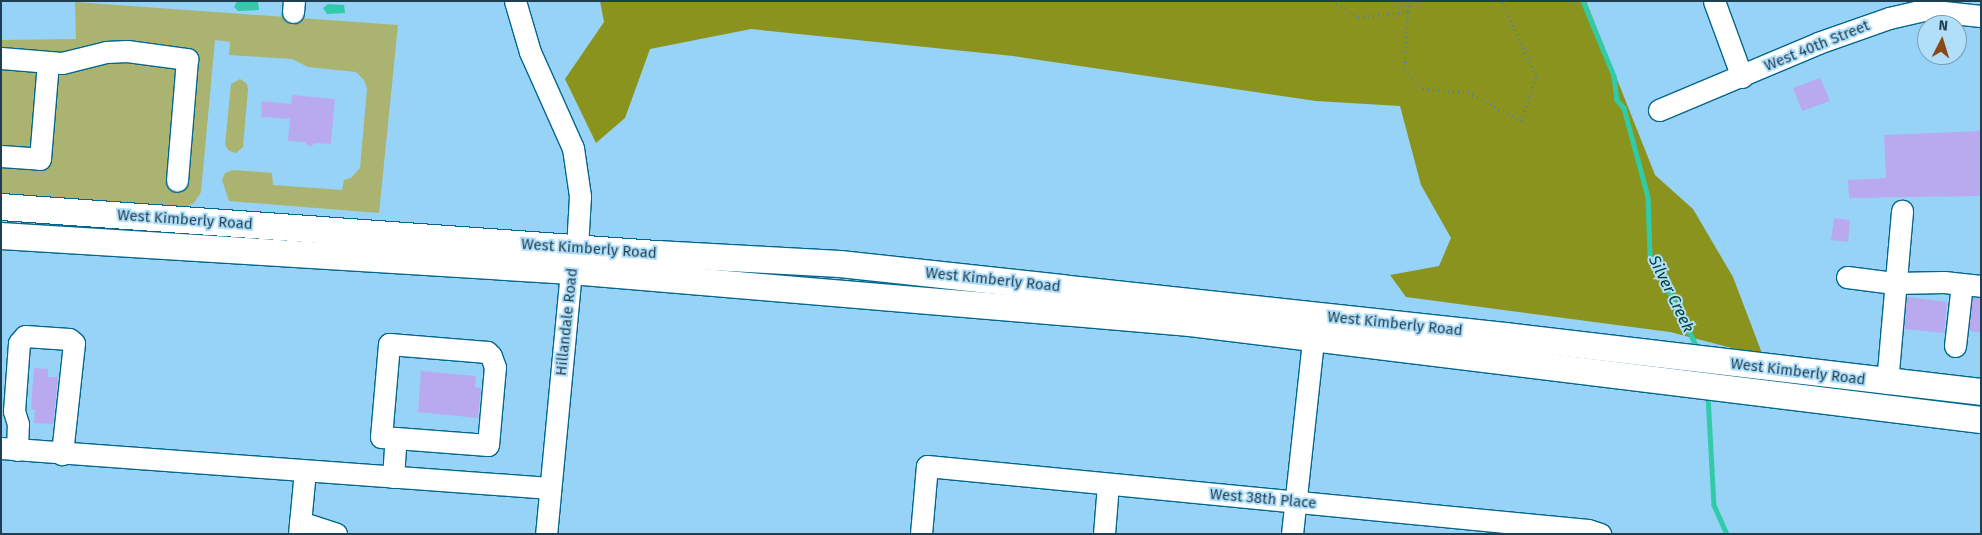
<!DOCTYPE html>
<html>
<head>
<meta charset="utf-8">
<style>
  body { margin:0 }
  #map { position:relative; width:1982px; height:535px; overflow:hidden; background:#96d3f6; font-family:"Fira Sans",sans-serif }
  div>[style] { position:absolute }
  .green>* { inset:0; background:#abb371 }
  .forest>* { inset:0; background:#8a931e }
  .water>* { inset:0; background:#32cbaa }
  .stream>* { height:4.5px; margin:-2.25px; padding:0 2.25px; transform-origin:2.25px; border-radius:2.25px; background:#32cbaa }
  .building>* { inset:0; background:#b9aaf0 }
  .path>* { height:2.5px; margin-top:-1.25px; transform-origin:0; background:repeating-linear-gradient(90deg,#55839d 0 1px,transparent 0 5px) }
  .roads { filter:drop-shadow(1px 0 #03668d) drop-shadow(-1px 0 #03668d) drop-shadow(0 1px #03668d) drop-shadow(0 -1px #03668d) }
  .minor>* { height:21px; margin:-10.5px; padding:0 10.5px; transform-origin:10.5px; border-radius:10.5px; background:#fff }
  .major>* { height:26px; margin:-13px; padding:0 13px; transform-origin:13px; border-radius:13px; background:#fff }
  span { translate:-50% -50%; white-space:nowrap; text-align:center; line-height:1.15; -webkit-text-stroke:4px #b1def9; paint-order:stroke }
  .street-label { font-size:15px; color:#1e3f51 }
  .water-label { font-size:16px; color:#004134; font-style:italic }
  .frame { position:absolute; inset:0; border:2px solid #1e3f51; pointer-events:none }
  .north { position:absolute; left:1917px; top:15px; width:50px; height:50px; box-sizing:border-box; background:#b1def9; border:1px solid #769eb6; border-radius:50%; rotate:5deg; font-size:14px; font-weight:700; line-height:20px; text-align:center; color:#1e3f51 }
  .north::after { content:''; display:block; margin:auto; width:18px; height:22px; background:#8a4914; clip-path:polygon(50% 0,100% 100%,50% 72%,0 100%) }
</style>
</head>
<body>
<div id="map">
  <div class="green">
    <i style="clip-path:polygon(75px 2px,398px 25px,379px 213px,229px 201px,222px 180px,225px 173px,233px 170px,272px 173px,273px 185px,342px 190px,344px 180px,351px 178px,360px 168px,367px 89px,364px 80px,356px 72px,308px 67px,292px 59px,229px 55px,230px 42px,215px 40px,201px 192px,194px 203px,185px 207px,1px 193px,1px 40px,76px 39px)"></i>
    <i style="clip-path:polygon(240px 79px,247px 84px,248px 89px,243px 147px,236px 153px,229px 151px,225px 145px,231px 84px)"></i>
  </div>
  <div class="forest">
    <i style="clip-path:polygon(600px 1px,1586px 1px,1655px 175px,1693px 209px,1733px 277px,1763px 356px,1670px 332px,1406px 297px,1390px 275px,1439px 266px,1451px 238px,1421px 185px,1400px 106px,1316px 101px,1013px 56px,751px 29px,650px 49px,625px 118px,596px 143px,565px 79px,604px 22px)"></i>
  </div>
  <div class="water">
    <i style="clip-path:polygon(237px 1px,258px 1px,259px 10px,238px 11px,234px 7px)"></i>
    <i style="clip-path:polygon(328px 4px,344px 5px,345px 13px,327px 14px,323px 8px)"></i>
  </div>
  <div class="stream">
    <i style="left:1583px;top:1px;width:81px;rotate:67.5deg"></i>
    <i style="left:1614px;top:76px;width:24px;rotate:83deg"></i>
    <i style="left:1617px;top:100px;width:11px;rotate:49deg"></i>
    <i style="left:1624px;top:108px;width:92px;rotate:74.9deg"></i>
    <i style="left:1648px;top:197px;width:58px;rotate:88deg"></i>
    <i style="left:1650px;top:255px;width:106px;rotate:62.9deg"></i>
    <i style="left:1708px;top:395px;width:110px;rotate:86.9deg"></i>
    <i style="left:1714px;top:505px;width:32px;rotate:66deg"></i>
  </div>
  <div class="building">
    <i style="clip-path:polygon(1820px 78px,1830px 101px,1802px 111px,1793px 88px)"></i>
    <i style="clip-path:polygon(292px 95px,335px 99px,331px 144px,315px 143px,310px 147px,305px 142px,288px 141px,290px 119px,261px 117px,262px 101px,291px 104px)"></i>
    <i style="clip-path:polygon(1981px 131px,1981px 196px,1849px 198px,1848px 180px,1886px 178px,1884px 135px)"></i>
    <i style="clip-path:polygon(1834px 218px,1850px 220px,1848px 242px,1831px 240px)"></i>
    <i style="clip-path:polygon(1907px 297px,1947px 302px,1944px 333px,1904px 329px)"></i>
    <i style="clip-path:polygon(1973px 298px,1981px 298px,1981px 333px,1969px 331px)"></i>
    <i style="clip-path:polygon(34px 368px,48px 369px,48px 377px,58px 377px,53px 424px,34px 423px,35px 410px,31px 409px)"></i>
    <i style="clip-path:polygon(421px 371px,476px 376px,475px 387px,481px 388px,478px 418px,418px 412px)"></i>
  </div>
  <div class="path">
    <i style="left:1332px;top:1px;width:31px;rotate:32deg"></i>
    <i style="left:1358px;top:17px;width:50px;rotate:-5.7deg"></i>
    <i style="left:1408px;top:12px;width:58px;rotate:93deg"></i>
    <i style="left:1405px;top:70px;width:26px;rotate:47deg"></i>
    <i style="left:1423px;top:89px;width:45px;rotate:3.8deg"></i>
    <i style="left:1468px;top:92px;width:60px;rotate:28.7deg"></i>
    <i style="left:1521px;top:121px;width:47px;rotate:-71.6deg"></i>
    <i style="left:1536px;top:76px;width:83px;rotate:-115deg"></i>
    <i style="left:1402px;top:1px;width:13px;rotate:61deg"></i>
    <i style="left:1408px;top:12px;width:11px;rotate:-80deg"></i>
  </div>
  <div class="roads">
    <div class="minor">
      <i style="left:515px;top:1px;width:53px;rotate:73.6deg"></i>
      <i style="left:530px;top:52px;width:105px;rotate:65.9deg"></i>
      <i style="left:573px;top:148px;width:49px;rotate:81.7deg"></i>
      <i style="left:580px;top:196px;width:52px;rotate:93.3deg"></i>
      <i style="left:577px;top:248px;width:24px;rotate:105deg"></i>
      <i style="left:571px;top:271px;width:264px;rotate:95.4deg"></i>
      <i style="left:1714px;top:1px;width:81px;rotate:69.8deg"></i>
      <i style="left:293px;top:12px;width:11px;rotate:-85deg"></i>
      <i style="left:1px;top:58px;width:61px;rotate:4.7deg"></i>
      <i style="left:62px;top:63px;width:45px;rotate:-14deg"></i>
      <i style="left:106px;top:52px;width:21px;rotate:-3deg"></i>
      <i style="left:127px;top:51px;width:61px;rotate:7.6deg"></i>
      <i style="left:187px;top:59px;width:122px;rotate:94.7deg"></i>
      <i style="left:1659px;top:110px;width:173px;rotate:-22.8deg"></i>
      <i style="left:1818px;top:43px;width:75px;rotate:-19.4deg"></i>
      <i style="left:1889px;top:18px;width:37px;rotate:-13deg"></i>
      <i style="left:1925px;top:10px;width:56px;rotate:6.1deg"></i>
      <i style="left:1px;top:156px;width:39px;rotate:4deg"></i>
      <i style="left:40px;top:159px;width:97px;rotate:-85.3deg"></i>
      <i style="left:1847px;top:277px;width:47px;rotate:7.3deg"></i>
      <i style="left:1894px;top:283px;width:50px;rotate:-1.1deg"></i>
      <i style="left:1944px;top:282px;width:37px;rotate:6deg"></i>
      <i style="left:1955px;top:346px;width:62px;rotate:-83.6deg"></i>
      <i style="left:1887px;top:383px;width:173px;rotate:-85deg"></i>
      <i style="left:1px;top:448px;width:550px;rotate:4.17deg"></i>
      <i style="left:17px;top:450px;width:26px;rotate:-88deg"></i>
      <i style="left:18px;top:424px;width:14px;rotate:-107deg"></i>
      <i style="left:14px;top:411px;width:68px;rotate:-85.8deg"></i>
      <i style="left:19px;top:343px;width:9px;rotate:-49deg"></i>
      <i style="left:25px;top:336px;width:44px;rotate:3.9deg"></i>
      <i style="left:69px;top:339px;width:6px;rotate:39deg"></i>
      <i style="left:74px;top:343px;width:112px;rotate:96.2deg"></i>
      <i style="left:393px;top:477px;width:39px;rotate:-86deg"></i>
      <i style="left:396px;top:438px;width:92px;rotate:4.4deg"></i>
      <i style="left:488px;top:445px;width:78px;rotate:-84.9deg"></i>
      <i style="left:495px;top:367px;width:12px;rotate:-110deg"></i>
      <i style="left:491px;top:356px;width:6px;rotate:-135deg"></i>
      <i style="left:487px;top:352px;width:98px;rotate:-175.3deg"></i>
      <i style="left:389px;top:344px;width:93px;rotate:94.9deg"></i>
      <i style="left:381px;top:437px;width:15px;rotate:4deg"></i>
      <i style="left:300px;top:522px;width:38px;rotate:18deg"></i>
      <i style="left:299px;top:534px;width:63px;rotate:-84.6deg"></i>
      <i style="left:921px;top:534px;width:68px;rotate:-85deg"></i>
      <i style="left:927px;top:466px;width:664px;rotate:5.53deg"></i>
      <i style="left:1588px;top:530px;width:13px;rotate:18deg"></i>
      <i style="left:1104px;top:534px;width:50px;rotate:-85.4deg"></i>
      <i style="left:1292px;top:534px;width:212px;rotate:-83.8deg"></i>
    </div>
    <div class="major">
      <i style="left:1px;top:207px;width:658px;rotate:4.1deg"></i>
      <i style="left:657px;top:254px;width:183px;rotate:3.1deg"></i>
      <i style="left:840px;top:264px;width:669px;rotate:6.18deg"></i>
      <i style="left:1505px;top:336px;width:479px;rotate:6.7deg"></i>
      <i style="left:1px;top:236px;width:571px;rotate:3.51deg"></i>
      <i style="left:571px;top:271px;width:621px;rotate:4.8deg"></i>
      <i style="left:1190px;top:323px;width:797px;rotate:6.99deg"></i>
    </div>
  </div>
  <div class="street-label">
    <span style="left:1817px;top:46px;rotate:-22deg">West 40th Street</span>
    <span style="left:185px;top:220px;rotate:4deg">West Kimberly Road</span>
    <span style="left:589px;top:249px;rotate:4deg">West Kimberly Road</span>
    <span style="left:993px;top:280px;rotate:6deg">West Kimberly Road</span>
    <span style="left:567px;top:322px;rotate:-84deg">Hillandale Road</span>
    <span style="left:1395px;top:324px;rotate:6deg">West Kimberly Road</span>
    <span style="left:1798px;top:372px;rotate:7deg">West Kimberly Road</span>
    <span style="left:1263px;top:499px;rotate:5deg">West 38th Place</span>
  </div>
  <div class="water-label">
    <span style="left:1671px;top:294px;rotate:64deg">Silver Creek</span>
  </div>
  <div class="frame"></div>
  <div class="north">N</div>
</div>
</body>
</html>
